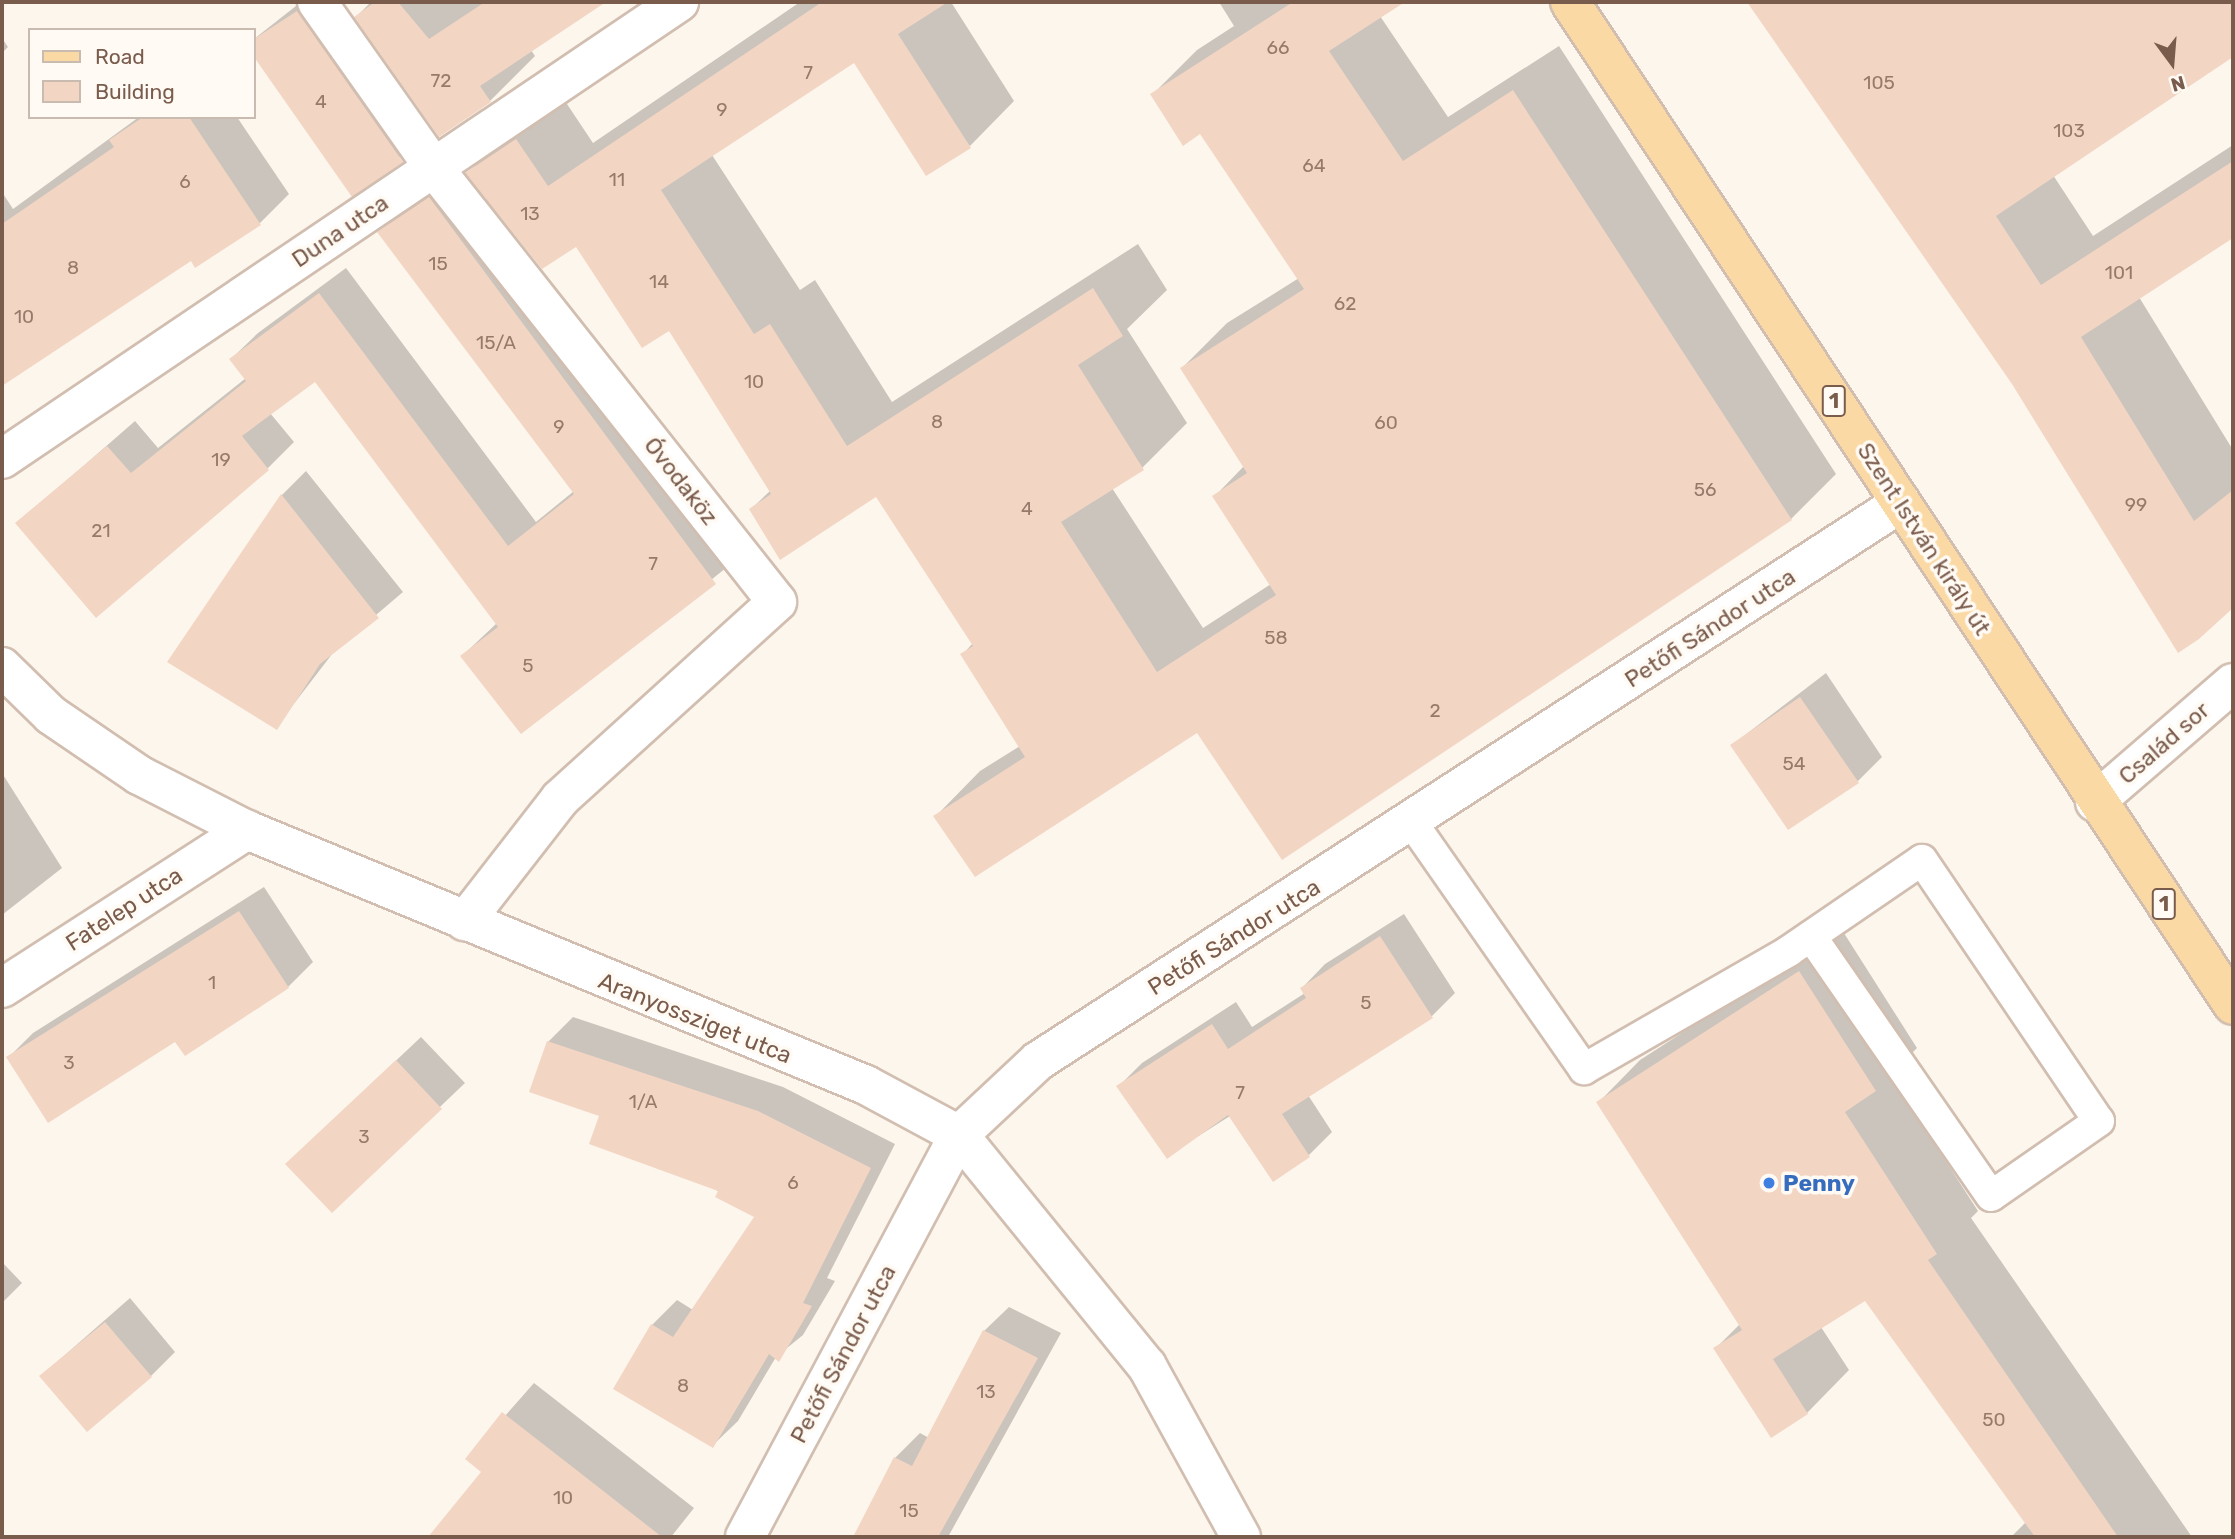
<!DOCTYPE html>
<html>
<head>
<meta charset="utf-8">
<style>
  body { margin:0 }
  #map { position:relative; width:2235px; height:1539px; overflow:hidden; background:#fdf6ec; font-family:Rubik,sans-serif }
  div>[style] { position:absolute }
  .shadow>* { inset:0; background:#0003 }
  .building>* { inset:0; background:#f3d5c3 }
  .roads { filter:drop-shadow(2px 0 #d1beb0) drop-shadow(-2px 0 #d1beb0) drop-shadow(0 2px #d1beb0) drop-shadow(0 -2px #d1beb0) }
  .lane>* { height:30px; margin:-15px; padding:0 15px; transform-origin:15px; border-radius:15px; background:#fff }
  .street>* { height:38px; margin:-19px; padding:0 19px; transform-origin:19px; border-radius:19px; background:#fff }
  .primary>* { height:38px; margin:-19px; padding:0 19px; transform-origin:19px; border-radius:19px; background:#fbd9a5 }
  .dots>* { width:19px; height:19px; translate:-50% -50%; box-sizing:border-box; border:4px solid #fffaf3; border-radius:50% }
  span { translate:-50% -50%; white-space:nowrap; text-align:center; line-height:1.15; -webkit-text-stroke:7px #fffaf3; paint-order:stroke }
  .number-label { font-size:19px; color:#987a6a }
  .number-label span { -webkit-text-stroke-width:0 }
  .shield-label span { padding:2px 5px; background:#fffaf3; border:2px solid; border-radius:5px; -webkit-text-stroke-width:0 }
  .shield-label { font-size:21px; color:#7a5c4d; font-weight:700 }
  .street-label { font-size:23px; color:#7a5c4d }
  .shop-label { font-size:23px; color:#366cbe; font-weight:700 }
  .left { translate:0 -50%; text-align:left }
  .frame { position:absolute; inset:0; border:4px solid #7a5c4d; pointer-events:none }
  .legend { position:absolute; left:28px; top:28px; width:228px; height:91px; box-sizing:border-box; background:#fffaf3; border:2px solid #cabbb1; margin:0; padding:9px 12px; list-style:none; font-size:21px; color:#7a5c4d }
  .legend li { display:flex; align-items:center; gap:14px; height:35px }
  .legend b { width:35px; border:2px solid #cabbb1 }
  .north { position:absolute; left:2137px; top:28px; width:70px; height:70px; -webkit-text-stroke:5px #fffaf3; paint-order:stroke; rotate:164deg; font-size:19px; font-weight:700; line-height:28px; text-align:center; color:#7a5c4d }
  .north::after { content:''; display:block; margin:auto; width:24px; height:32px; background:#7a5c4d; clip-path:polygon(50% 0,100% 100%,50% 72%,0 100%) }
</style>
</head>
<body>
<div id="map">
  <div class="shadow">
    <i style="clip-path:polygon(301px 2px,426px 136px,352px 194px,254px 53px,254px 39px)"></i>
    <i style="clip-path:polygon(371px 2px,603px 2px,531px 50px,535px 56px,490px 101px,440px 135px,356px 17px)"></i>
    <i style="clip-path:polygon(800px 2px,951px 2px,1014px 101px,970px 146px,854px 61px,712px 155px,800px 290px,815px 280px,892px 402px,1138px 244px,1167px 290px,1127px 329px,1187px 423px,1142px 468px,1112px 488px,1203px 628px,1271px 584px,1215px 496px,1244px 466px,1182px 368px,1227px 323px,1299px 278px,1201px 132px,1152px 95px,1197px 50px,1234px 26px,1219px 2px,1402px 2px,1380px 16px,1448px 117px,1559px 46px,1836px 474px,1791px 519px,1197px 731px,936px 816px,980px 771px,1020px 746px,962px 655px,973px 643px,877px 494px,751px 509px,771px 490px,669px 328px,577px 244px,468px 173px,513px 128px,561px 95px,593px 143px)"></i>
    <i style="clip-path:polygon(1749px 2px,2233px 2px,2233px 55px,2053px 175px,2093px 236px,2233px 145px,2233px 235px,2139px 297px,2233px 450px,2233px 601px,2178px 650px,2013px 383px)"></i>
    <i style="clip-path:polygon(2px 38px,8px 47px,2px 53px)"></i>
    <i style="clip-path:polygon(139px 117px,237px 117px,289px 194px,260px 223px,191px 259px,2px 384px,2px 192px,13px 209px)"></i>
    <i style="clip-path:polygon(456px 172px,741px 556px,522px 731px,462px 656px,497px 623px,315px 380px,270px 413px,294px 442px,267px 469px,18px 523px,135px 421px,158px 448px,246px 378px,231px 359px,258px 333px,346px 268px,536px 522px,574px 491px,379px 232px)"></i>
    <i style="clip-path:polygon(306px 471px,403px 592px,336px 649px,276px 727px,169px 662px,282px 495px)"></i>
    <i style="clip-path:polygon(1826px 673px,1882px 757px,1858px 781px,1732px 745px)"></i>
    <i style="clip-path:polygon(2px 773px,62px 868px,2px 915px)"></i>
    <i style="clip-path:polygon(264px 887px,313px 962px,288px 987px,176px 1040px,8px 1058px,33px 1033px)"></i>
    <i style="clip-path:polygon(1404px 914px,1455px 993px,1431px 1017px,1308px 1095px,1332px 1132px,1309px 1155px,1230px 1116px,1167px 1156px,1119px 1086px,1142px 1063px,1236px 1002px,1252px 1027px,1305px 993px,1302px 988px,1325px 964px)"></i>
    <i style="clip-path:polygon(1842px 930px,1917px 1048px,1890px 1075px,1978px 1211px,1971px 1218px,2192px 1537px,2011px 1537px,2026px 1522px,1865px 1298px,1821px 1327px,1849px 1370px,1807px 1413px,1772px 1435px,1716px 1348px,1740px 1324px,1598px 1103px,1640px 1060px)"></i>
    <i style="clip-path:polygon(573px 1017px,783px 1087px,895px 1144px,827px 1278px,835px 1281px,803px 1335px,776px 1357px,738px 1421px,713px 1445px,652px 1325px,677px 1300px,693px 1310px,756px 1216px,601px 1115px,548px 1042px)"></i>
    <i style="clip-path:polygon(421px 1037px,465px 1083px,332px 1210px,312px 1140px)"></i>
    <i style="clip-path:polygon(2px 1262px,22px 1283px,2px 1303px)"></i>
    <i style="clip-path:polygon(130px 1298px,175px 1352px,151px 1376px,41px 1376px)"></i>
    <i style="clip-path:polygon(1009px 1307px,1061px 1333px,948px 1537px,855px 1537px,895px 1458px,920px 1433px,929px 1438px,984px 1331px)"></i>
    <i style="clip-path:polygon(534px 1383px,694px 1508px,671px 1537px,431px 1537px,484px 1472px,467px 1459px)"></i>
  </div>
  <div class="building">
    <i style="clip-path:polygon(375px 2px,398px 2px,429px 39px,485px 2px,606px 2px,480px 86px,491px 102px,439px 137px,354px 17px)"></i>
    <i style="clip-path:polygon(822px 2px,948px 2px,898px 34px,971px 148px,926px 176px,854px 63px,661px 190px,754px 334px,770px 324px,847px 446px,1093px 288px,1123px 336px,1078px 365px,1144px 470px,1061px 522px,1157px 672px,1276px 595px,1212px 496px,1247px 473px,1180px 368px,1304px 289px,1200px 134px,1183px 146px,1150px 94px,1293px 2px,1405px 2px,1329px 51px,1403px 161px,1513px 90px,1792px 520px,1282px 860px,1197px 733px,975px 877px,933px 816px,1025px 757px,960px 654px,973px 646px,876px 497px,780px 560px,749px 509px,771px 494px,669px 331px,642px 348px,576px 247px,542px 269px,465px 173px,516px 139px,548px 186px)"></i>
    <i style="clip-path:polygon(1747px 2px,2233px 2px,2233px 57px,1996px 216px,2041px 285px,2233px 161px,2233px 238px,2081px 337px,2194px 521px,2233px 490px,2233px 608px,2199px 639px,2178px 653px,2012px 384px)"></i>
    <i style="clip-path:polygon(297px 11px,403px 162px,352px 197px,254px 57px,254px 39px)"></i>
    <i style="clip-path:polygon(143px 117px,189px 117px,261px 225px,195px 268px,191px 261px,2px 386px,2px 224px,114px 147px,109px 140px)"></i>
    <i style="clip-path:polygon(429px 197px,716px 584px,521px 734px,460px 656px,498px 627px,315px 382px,242px 436px,269px 470px,96px 618px,15px 523px,107px 446px,131px 473px,246px 381px,229px 359px,319px 293px,508px 546px,574px 494px,377px 232px)"></i>
    <i style="clip-path:polygon(281px 494px,379px 618px,320px 664px,277px 730px,167px 662px)"></i>
    <i style="clip-path:polygon(1800px 697px,1859px 783px,1788px 830px,1730px 745px)"></i>
    <i style="clip-path:polygon(239px 911px,289px 988px,185px 1056px,175px 1042px,48px 1123px,6px 1057px)"></i>
    <i style="clip-path:polygon(1380px 936px,1433px 1018px,1282px 1114px,1310px 1157px,1273px 1182px,1228px 1115px,1167px 1159px,1116px 1086px,1212px 1024px,1228px 1049px,1306px 998px,1300px 988px)"></i>
    <i style="clip-path:polygon(1799px 971px,1876px 1091px,1845px 1112px,1937px 1254px,1928px 1260px,2118px 1537px,2035px 1537px,1865px 1301px,1773px 1359px,1808px 1414px,1771px 1438px,1713px 1348px,1742px 1330px,1596px 1102px)"></i>
    <i style="clip-path:polygon(547px 1041px,758px 1111px,871px 1168px,803px 1303px,812px 1306px,779px 1362px,769px 1354px,713px 1448px,613px 1389px,651px 1324px,673px 1337px,754px 1217px,715px 1197px,718px 1191px,589px 1144px,599px 1116px,529px 1092px)"></i>
    <i style="clip-path:polygon(396px 1060px,442px 1109px,332px 1213px,285px 1164px)"></i>
    <i style="clip-path:polygon(105px 1322px,152px 1377px,87px 1432px,39px 1376px)"></i>
    <i style="clip-path:polygon(983px 1330px,1038px 1358px,938px 1537px,853px 1537px,894px 1457px,912px 1466px)"></i>
    <i style="clip-path:polygon(502px 1412px,588px 1479px,662px 1537px,428px 1537px,481px 1472px,465px 1459px)"></i>
  </div>
  <div class="roads">
    <div class="lane">
      <i style="left:1413px;top:824px;width:299px;rotate:55.1deg"></i>
      <i style="left:1584px;top:1069px;width:237px;rotate:-29.9deg"></i>
      <i style="left:1789px;top:951px;width:161px;rotate:-34.4deg"></i>
      <i style="left:1922px;top:860px;width:315px;rotate:55.9deg"></i>
      <i style="left:2099px;top:1121px;width:131px;rotate:145.2deg"></i>
      <i style="left:1991px;top:1196px;width:316px;rotate:-124.7deg"></i>
    </div>
    <div class="street">
      <i style="left:317px;top:2px;width:203px;rotate:54.8deg"></i>
      <i style="left:434px;top:168px;width:553px;rotate:51.68deg"></i>
      <i style="left:777px;top:602px;width:293px;rotate:137.8deg"></i>
      <i style="left:560px;top:799px;width:155px;rotate:127.9deg"></i>
      <i style="left:2px;top:459px;width:817px;rotate:-34.02deg"></i>
      <i style="left:2px;top:667px;width:69px;rotate:44.4deg"></i>
      <i style="left:51px;top:715px;width:107px;rotate:34.3deg"></i>
      <i style="left:139px;top:775px;width:121px;rotate:27deg"></i>
      <i style="left:247px;top:830px;width:669px;rotate:22.39deg"></i>
      <i style="left:866px;top:1085px;width:106px;rotate:28.3deg"></i>
      <i style="left:959px;top:1135px;width:298px;rotate:50.9deg"></i>
      <i style="left:1147px;top:1366px;width:195px;rotate:61.2deg"></i>
      <i style="left:2095px;top:802px;width:182px;rotate:-40.8deg"></i>
      <i style="left:2px;top:988px;width:292px;rotate:-32.8deg"></i>
      <i style="left:745px;top:1537px;width:455px;rotate:-62deg"></i>
      <i style="left:959px;top:1135px;width:108px;rotate:-43.1deg"></i>
      <i style="left:1038px;top:1061px;width:1028px;rotate:-32.89deg"></i>
    </div>
    <div class="primary">
      <i style="left:1570px;top:2px;width:1202px;rotate:56.53deg"></i>
    </div>
  </div>
  <div class="dots">
    <i style="left:1769px;top:1183px;background:#3f7fe0"></i>
  </div>
  <div class="number-label">
    <span style="left:1278px;top:48px">66</span>
    <span style="left:808px;top:73px">7</span>
    <span style="left:441px;top:81px">72</span>
    <span style="left:1879px;top:83px">105</span>
    <span style="left:321px;top:102px">4</span>
    <span style="left:722px;top:110px">9</span>
    <span style="left:2069px;top:131px">103</span>
    <span style="left:1314px;top:166px">64</span>
    <span style="left:617px;top:180px">11</span>
    <span style="left:185px;top:182px">6</span>
    <span style="left:530px;top:214px">13</span>
    <span style="left:438px;top:264px">15</span>
    <span style="left:73px;top:268px">8</span>
    <span style="left:2119px;top:273px">101</span>
    <span style="left:659px;top:282px">14</span>
    <span style="left:1345px;top:304px">62</span>
    <span style="left:24px;top:317px">10</span>
    <span style="left:496px;top:343px">15/A</span>
    <span style="left:754px;top:382px">10</span>
    <span style="left:937px;top:422px">8</span>
    <span style="left:1386px;top:423px">60</span>
    <span style="left:559px;top:427px">9</span>
    <span style="left:221px;top:460px">19</span>
    <span style="left:1705px;top:490px">56</span>
    <span style="left:2136px;top:505px">99</span>
    <span style="left:1027px;top:509px">4</span>
    <span style="left:101px;top:531px">21</span>
    <span style="left:653px;top:564px">7</span>
    <span style="left:1276px;top:638px">58</span>
    <span style="left:528px;top:666px">5</span>
    <span style="left:1435px;top:711px">2</span>
    <span style="left:1794px;top:764px">54</span>
    <span style="left:212px;top:983px">1</span>
    <span style="left:1366px;top:1003px">5</span>
    <span style="left:69px;top:1063px">3</span>
    <span style="left:1240px;top:1093px">7</span>
    <span style="left:643px;top:1102px">1/A</span>
    <span style="left:364px;top:1137px">3</span>
    <span style="left:793px;top:1183px">6</span>
    <span style="left:683px;top:1386px">8</span>
    <span style="left:986px;top:1392px">13</span>
    <span style="left:1994px;top:1420px">50</span>
    <span style="left:563px;top:1498px">10</span>
    <span style="left:909px;top:1511px">15</span>
  </div>
  <div class="shield-label">
    <span style="left:1834px;top:401px">1</span>
    <span style="left:2164px;top:904px">1</span>
  </div>
  <div class="street-label">
    <span style="left:340px;top:231px;rotate:-34deg">Duna utca</span>
    <span style="left:681px;top:481px;rotate:52deg">Óvodaköz</span>
    <span style="left:1924px;top:539px;rotate:57deg">Szent István király út</span>
    <span style="left:1710px;top:628px;rotate:-33deg">Petőfi Sándor utca</span>
    <span style="left:2164px;top:743px;rotate:-41deg">Család sor</span>
    <span style="left:124px;top:909px;rotate:-33deg">Fatelep utca</span>
    <span style="left:1234px;top:937px;rotate:-32deg">Petőfi Sándor utca</span>
    <span style="left:695px;top:1018px;rotate:22deg">Aranyossziget utca</span>
    <span style="left:843px;top:1354px;rotate:-62deg">Petőfi Sándor utca</span>
  </div>
  <div class="shop-label">
    <span class="left" style="left:1783px;top:1183px">Penny</span>
  </div>
  <div class="frame"></div>
  <ul class="legend">
  <li><b style="height:9px;background:#fbd9a5"></b>Road</li>
  <li><b style="height:19px;background:#f3d5c3"></b>Building</li>
  </ul>
  <div class="north">N</div>
</div>
</body>
</html>
